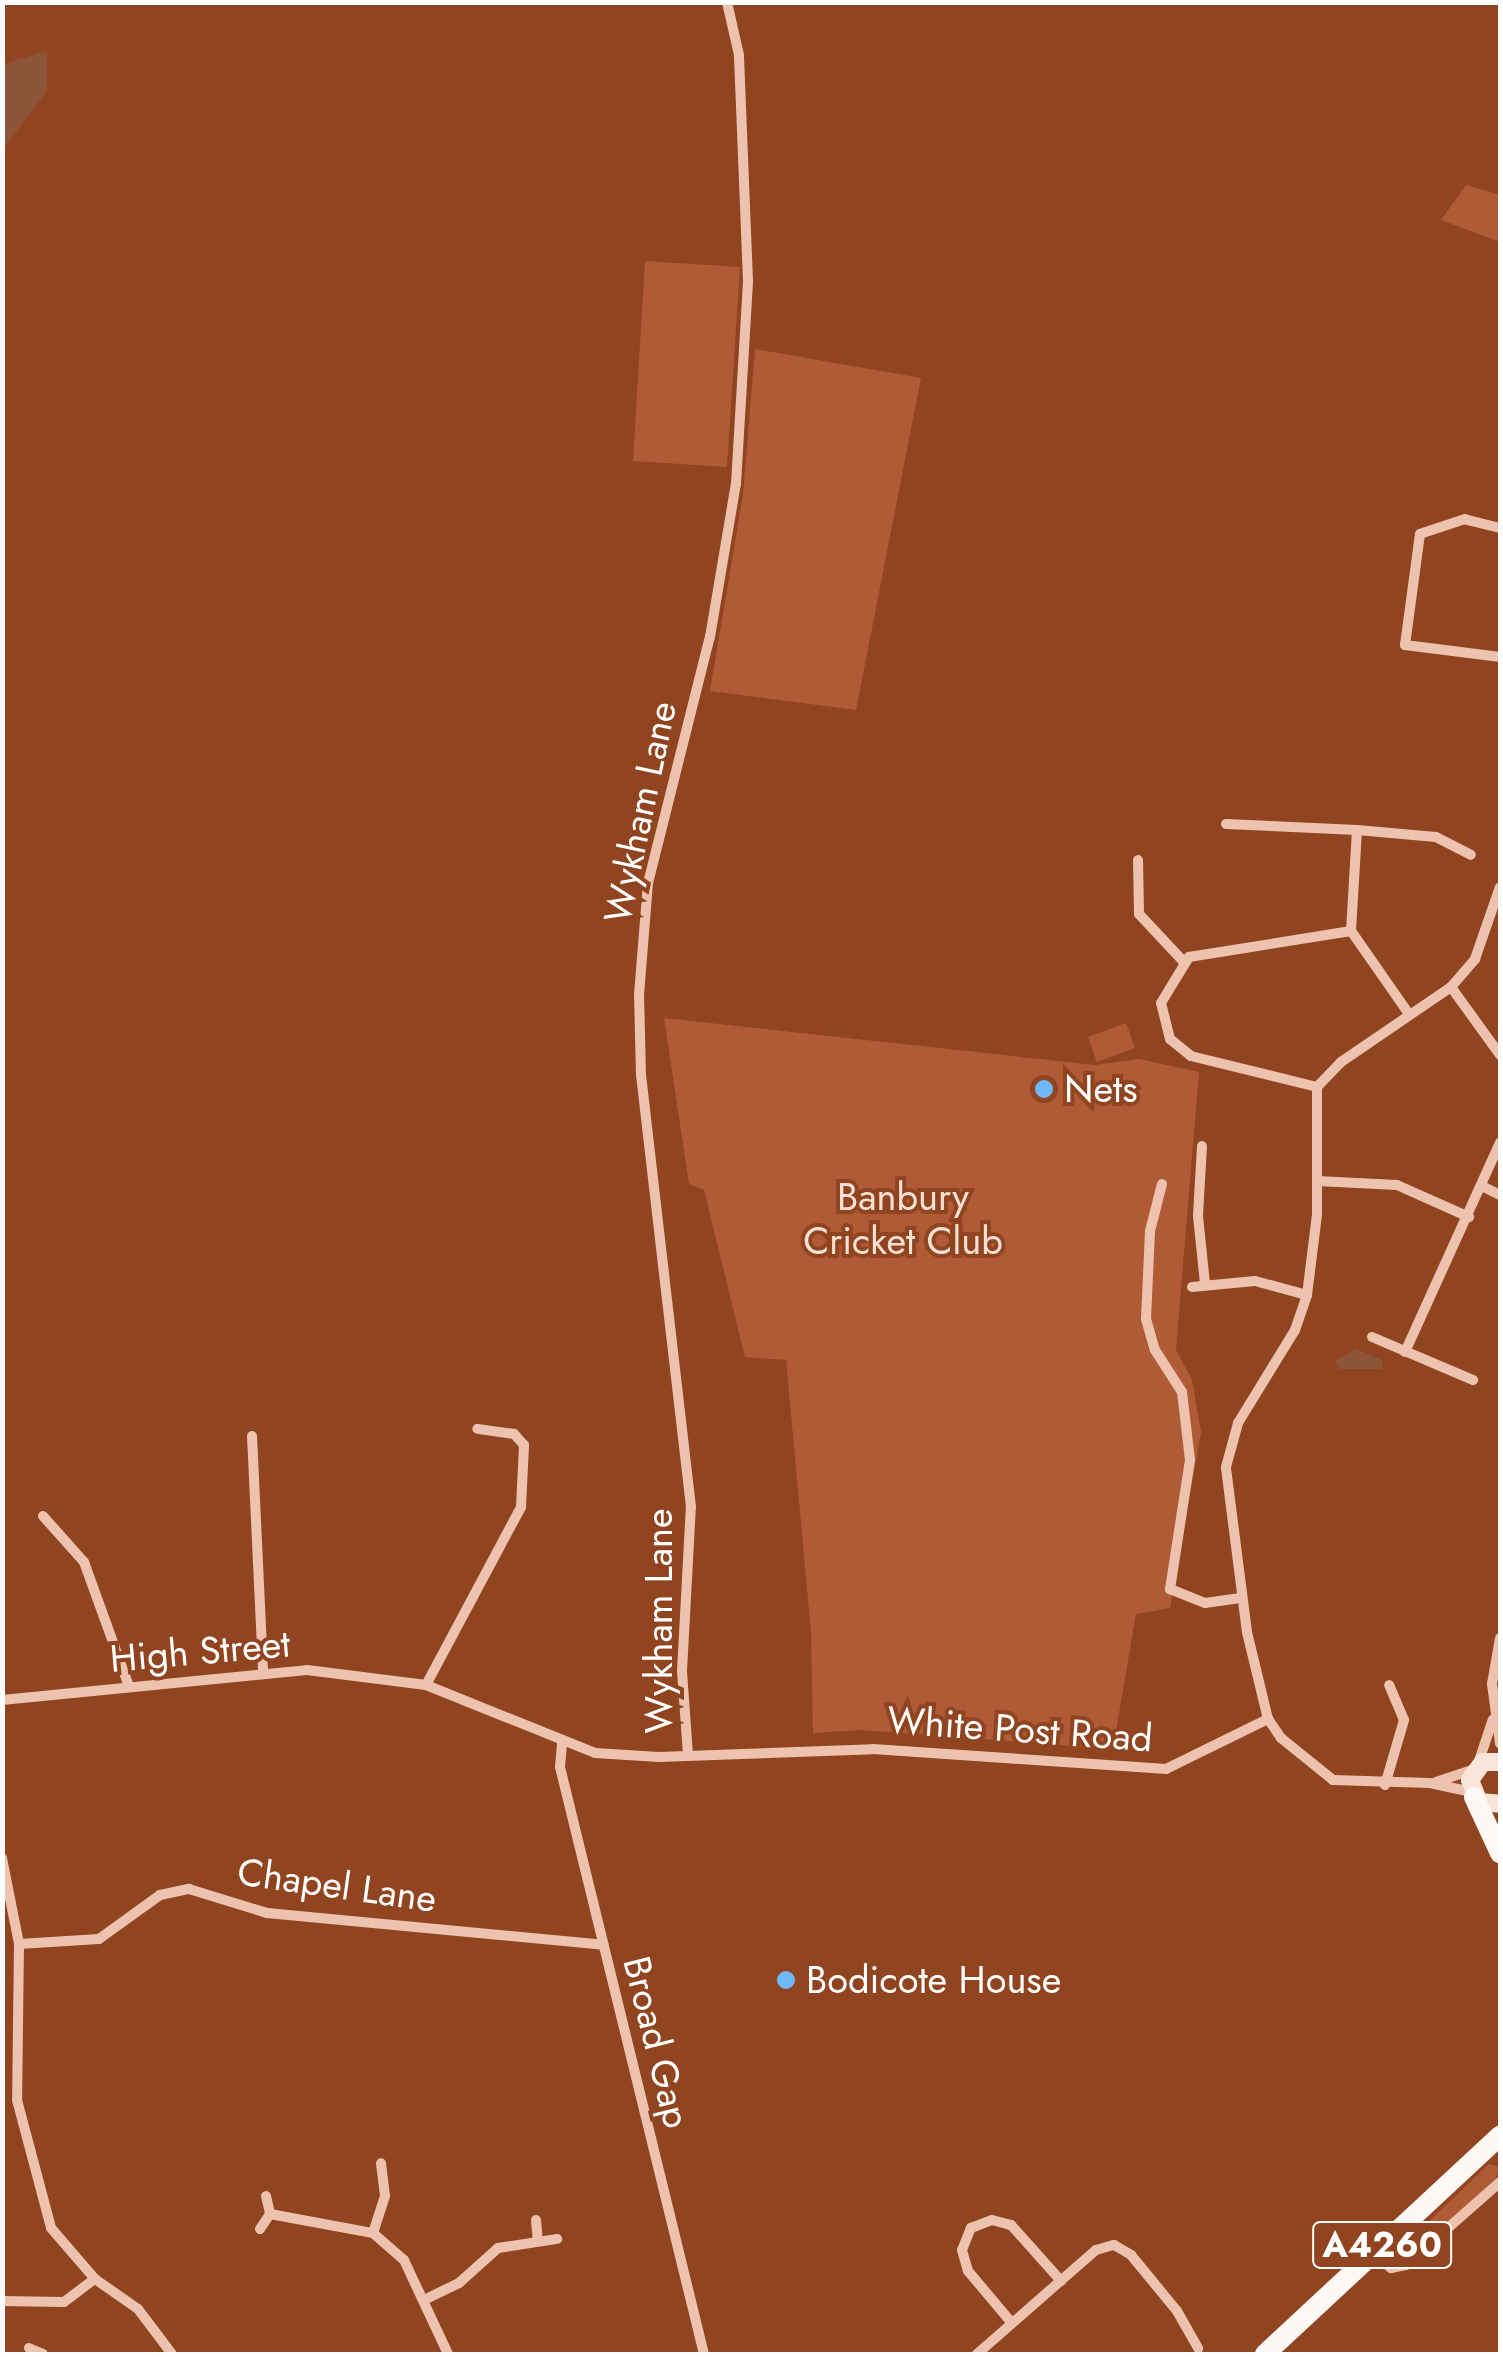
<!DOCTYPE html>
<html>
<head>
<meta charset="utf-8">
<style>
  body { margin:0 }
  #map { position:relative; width:1503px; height:2357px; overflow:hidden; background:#90441f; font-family:Jost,sans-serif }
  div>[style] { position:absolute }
  .green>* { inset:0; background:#af5c36 }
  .water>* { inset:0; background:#8c553a }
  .street>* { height:10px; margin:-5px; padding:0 5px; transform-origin:5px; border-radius:5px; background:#edc2af }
  .secondary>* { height:18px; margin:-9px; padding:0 9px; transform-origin:9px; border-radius:9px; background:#fae5db }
  .primary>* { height:20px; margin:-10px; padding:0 10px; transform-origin:10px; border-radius:10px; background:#fff9f5 }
  .dots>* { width:28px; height:28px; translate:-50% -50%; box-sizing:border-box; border:5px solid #90441f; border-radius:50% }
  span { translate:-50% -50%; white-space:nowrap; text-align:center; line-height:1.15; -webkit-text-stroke:8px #90441f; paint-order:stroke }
  .shield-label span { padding:2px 8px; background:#90441f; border:2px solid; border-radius:8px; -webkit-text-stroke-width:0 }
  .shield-label { font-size:35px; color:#fff; font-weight:700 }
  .street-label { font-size:38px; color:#fff }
  .poi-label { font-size:38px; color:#fff }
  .left { translate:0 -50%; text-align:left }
  .park-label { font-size:38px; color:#f9e0d4 }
  .frame { position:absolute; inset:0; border:5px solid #fff; pointer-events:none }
</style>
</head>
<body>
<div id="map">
  <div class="green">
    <i style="clip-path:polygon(1466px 185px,1500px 195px,1500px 242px,1441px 220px)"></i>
    <i style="clip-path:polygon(645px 261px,740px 267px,727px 467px,633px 461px)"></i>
    <i style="clip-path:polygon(755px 349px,921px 378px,856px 710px,710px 691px,743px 494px)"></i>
    <i style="clip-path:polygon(664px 1018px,1095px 1065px,1139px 1059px,1199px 1072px,1176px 1350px,1192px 1380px,1201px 1432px,1170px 1608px,1136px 1614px,1113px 1749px,861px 1730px,813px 1733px,811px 1631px,786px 1360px,745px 1357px,704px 1190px,689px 1184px)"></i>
    <i style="clip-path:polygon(1126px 1023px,1135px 1048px,1097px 1062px,1088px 1037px)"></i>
    <i style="clip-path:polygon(1489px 2164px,1500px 2167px,1495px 2181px,1401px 2263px,1388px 2260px)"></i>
  </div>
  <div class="water">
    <i style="clip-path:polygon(47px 51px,47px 91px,3px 149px,3px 64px)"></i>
    <i style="clip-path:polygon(1356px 1349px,1382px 1360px,1382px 1369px,1339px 1369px,1335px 1361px)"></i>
  </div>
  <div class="street">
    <i style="left:1500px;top:528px;width:36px;rotate:-166deg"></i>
    <i style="left:1465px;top:519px;width:47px;rotate:161.6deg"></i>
    <i style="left:1420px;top:534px;width:112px;rotate:97.7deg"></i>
    <i style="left:1405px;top:645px;width:96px;rotate:7.2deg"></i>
    <i style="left:1226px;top:824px;width:131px;rotate:2.6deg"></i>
    <i style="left:1138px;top:860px;width:54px;rotate:88.9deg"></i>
    <i style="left:1139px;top:914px;width:64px;rotate:46.9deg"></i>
    <i style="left:1451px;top:987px;width:84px;rotate:54.2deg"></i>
    <i style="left:1409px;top:1014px;width:101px;rotate:-124.9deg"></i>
    <i style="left:1351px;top:931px;width:101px;rotate:-86.6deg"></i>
    <i style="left:1357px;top:830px;width:79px;rotate:5.1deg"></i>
    <i style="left:1436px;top:837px;width:39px;rotate:27deg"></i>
    <i style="left:1317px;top:1087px;width:130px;rotate:-166.2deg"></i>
    <i style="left:1191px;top:1056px;width:27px;rotate:-141deg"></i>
    <i style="left:1170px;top:1039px;width:37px;rotate:-104deg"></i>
    <i style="left:1161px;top:1003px;width:54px;rotate:-58.7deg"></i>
    <i style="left:1189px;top:957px;width:164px;rotate:-9.1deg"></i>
    <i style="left:1202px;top:1146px;width:70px;rotate:93.3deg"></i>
    <i style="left:1198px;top:1216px;width:68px;rotate:84.1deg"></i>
    <i style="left:1317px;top:1181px;width:80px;rotate:2.9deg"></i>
    <i style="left:1397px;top:1185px;width:79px;rotate:24deg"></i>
    <i style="left:1162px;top:1184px;width:49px;rotate:104.3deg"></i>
    <i style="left:1150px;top:1231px;width:88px;rotate:92.6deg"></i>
    <i style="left:1146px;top:1319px;width:32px;rotate:74deg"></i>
    <i style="left:1155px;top:1350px;width:50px;rotate:57.3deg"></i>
    <i style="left:1182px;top:1392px;width:68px;rotate:83.3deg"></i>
    <i style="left:1190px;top:1460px;width:131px;rotate:98.8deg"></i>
    <i style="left:1170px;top:1589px;width:38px;rotate:22deg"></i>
    <i style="left:1205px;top:1603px;width:36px;rotate:-8deg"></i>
    <i style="left:1482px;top:1186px;width:20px;rotate:27deg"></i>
    <i style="left:1192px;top:1287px;width:63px;rotate:-5.4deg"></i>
    <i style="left:1255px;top:1281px;width:54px;rotate:15.1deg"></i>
    <i style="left:1372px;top:1337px;width:110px;rotate:23.1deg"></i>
    <i style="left:1405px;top:1352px;width:230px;rotate:-65.6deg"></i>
    <i style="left:252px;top:1436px;width:234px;rotate:87.3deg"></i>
    <i style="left:43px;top:1516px;width:62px;rotate:48.3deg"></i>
    <i style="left:84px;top:1562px;width:132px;rotate:70.1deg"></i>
    <i style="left:1500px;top:1638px;width:47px;rotate:99.9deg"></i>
    <i style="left:1492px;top:1684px;width:60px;rotate:82.3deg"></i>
    <i style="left:426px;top:1685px;width:202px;rotate:-61.9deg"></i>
    <i style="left:521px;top:1507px;width:62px;rotate:-87.2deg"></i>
    <i style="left:524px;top:1445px;width:15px;rotate:-132deg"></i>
    <i style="left:514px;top:1434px;width:37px;rotate:-172deg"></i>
    <i style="left:2px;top:1700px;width:306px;rotate:-5.6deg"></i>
    <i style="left:307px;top:1670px;width:120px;rotate:7.2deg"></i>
    <i style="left:426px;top:1685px;width:182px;rotate:21.9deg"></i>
    <i style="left:595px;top:1753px;width:64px;rotate:3.6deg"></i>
    <i style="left:659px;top:1757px;width:214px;rotate:-2.1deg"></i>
    <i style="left:873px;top:1749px;width:294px;rotate:3.9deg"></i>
    <i style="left:1166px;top:1769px;width:114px;rotate:-26.1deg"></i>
    <i style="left:562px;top:1744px;width:23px;rotate:95deg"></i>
    <i style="left:560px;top:1767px;width:604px;rotate:76.22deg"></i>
    <i style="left:688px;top:1755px;width:84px;rotate:-94.1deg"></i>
    <i style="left:682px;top:1671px;width:164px;rotate:-86.9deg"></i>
    <i style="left:691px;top:1507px;width:435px;rotate:-96.6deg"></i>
    <i style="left:641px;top:1075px;width:80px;rotate:-91.4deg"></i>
    <i style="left:639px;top:995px;width:112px;rotate:-85.4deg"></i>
    <i style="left:648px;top:883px;width:254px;rotate:-75.9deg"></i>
    <i style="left:710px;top:637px;width:155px;rotate:-80.4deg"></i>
    <i style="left:736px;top:484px;width:203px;rotate:-86.6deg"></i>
    <i style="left:748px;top:281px;width:226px;rotate:-92.3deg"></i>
    <i style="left:739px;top:55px;width:54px;rotate:-102.8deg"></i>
    <i style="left:1478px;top:1764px;width:47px;rotate:-71.6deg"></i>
    <i style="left:1436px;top:1782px;width:41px;rotate:-18.4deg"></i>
    <i style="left:1385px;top:1785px;width:68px;rotate:-73.7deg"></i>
    <i style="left:1404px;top:1720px;width:38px;rotate:-113deg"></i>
    <i style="left:1472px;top:1792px;width:43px;rotate:-167.9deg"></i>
    <i style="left:1430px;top:1783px;width:97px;rotate:-178.2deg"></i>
    <i style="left:1333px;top:1780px;width:67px;rotate:-141.1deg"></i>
    <i style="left:1281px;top:1738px;width:23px;rotate:-124deg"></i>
    <i style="left:1268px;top:1719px;width:89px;rotate:-103.6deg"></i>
    <i style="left:1247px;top:1632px;width:166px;rotate:-97.3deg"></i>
    <i style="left:1226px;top:1467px;width:46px;rotate:-74.7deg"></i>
    <i style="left:1238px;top:1423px;width:109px;rotate:-58.5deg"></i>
    <i style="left:1295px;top:1330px;width:37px;rotate:-71deg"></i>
    <i style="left:1307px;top:1295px;width:81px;rotate:-82.9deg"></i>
    <i style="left:1317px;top:1215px;width:128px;rotate:-90deg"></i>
    <i style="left:1317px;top:1087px;width:35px;rotate:-46deg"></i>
    <i style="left:1341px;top:1062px;width:133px;rotate:-34.3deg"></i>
    <i style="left:1451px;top:987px;width:37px;rotate:-49deg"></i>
    <i style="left:1475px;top:959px;width:76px;rotate:-70.9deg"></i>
    <i style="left:2px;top:1858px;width:88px;rotate:78.8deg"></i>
    <i style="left:19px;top:1944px;width:156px;rotate:90.7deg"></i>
    <i style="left:17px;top:2100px;width:132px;rotate:75.1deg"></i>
    <i style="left:51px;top:2228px;width:67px;rotate:49.2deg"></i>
    <i style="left:95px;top:2279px;width:52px;rotate:34.9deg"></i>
    <i style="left:138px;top:2309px;width:56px;rotate:52.9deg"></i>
    <i style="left:19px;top:1944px;width:80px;rotate:-3.6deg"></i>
    <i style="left:99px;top:1939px;width:75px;rotate:-35.8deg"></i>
    <i style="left:160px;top:1895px;width:30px;rotate:-12deg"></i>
    <i style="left:189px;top:1889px;width:82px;rotate:17.1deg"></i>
    <i style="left:267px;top:1913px;width:338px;rotate:5.4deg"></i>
    <i style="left:266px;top:2196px;width:18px;rotate:77deg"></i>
    <i style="left:536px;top:2220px;width:21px;rotate:85deg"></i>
    <i style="left:260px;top:2229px;width:18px;rotate:-56deg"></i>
    <i style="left:270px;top:2214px;width:105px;rotate:10.5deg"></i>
    <i style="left:373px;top:2233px;width:41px;rotate:41.1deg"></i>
    <i style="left:404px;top:2260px;width:104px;rotate:64.9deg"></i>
    <i style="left:373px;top:2233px;width:39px;rotate:-72deg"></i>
    <i style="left:385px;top:2196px;width:33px;rotate:-97deg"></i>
    <i style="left:1373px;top:2254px;width:23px;rotate:38deg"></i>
    <i style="left:1391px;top:2268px;width:15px;rotate:-11deg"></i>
    <i style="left:1406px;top:2265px;width:125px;rotate:-41.4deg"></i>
    <i style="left:424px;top:2300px;width:39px;rotate:-26deg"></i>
    <i style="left:459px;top:2283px;width:52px;rotate:-41.9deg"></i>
    <i style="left:498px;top:2248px;width:60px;rotate:-8.7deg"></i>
    <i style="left:2px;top:2301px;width:62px;rotate:0.9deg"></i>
    <i style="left:64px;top:2302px;width:39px;rotate:-37deg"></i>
    <i style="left:1011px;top:2322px;width:67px;rotate:-130.1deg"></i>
    <i style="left:968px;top:2271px;width:22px;rotate:-106deg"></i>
    <i style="left:962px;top:2250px;width:24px;rotate:-68deg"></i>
    <i style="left:971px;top:2228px;width:22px;rotate:-21deg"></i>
    <i style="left:992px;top:2220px;width:20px;rotate:15deg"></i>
    <i style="left:1011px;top:2225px;width:75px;rotate:48.2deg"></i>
    <i style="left:29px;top:2348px;width:15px;rotate:23deg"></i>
    <i style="left:977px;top:2354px;width:158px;rotate:-41.2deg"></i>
    <i style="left:1096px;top:2250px;width:19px;rotate:-16deg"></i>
    <i style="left:1114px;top:2245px;width:20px;rotate:30deg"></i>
    <i style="left:1131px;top:2255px;width:72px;rotate:50.6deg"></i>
    <i style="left:1177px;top:2311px;width:43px;rotate:60.4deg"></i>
  </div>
  <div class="secondary">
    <i style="left:1500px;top:1762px;width:17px;rotate:180deg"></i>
    <i style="left:1483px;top:1762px;width:22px;rotate:126deg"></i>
    <i style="left:1470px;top:1780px;width:24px;rotate:68deg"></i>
    <i style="left:1479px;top:1802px;width:21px;rotate:5deg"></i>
  </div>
  <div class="primary">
    <i style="left:1474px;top:1797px;width:62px;rotate:65.1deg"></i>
    <i style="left:1265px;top:2354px;width:321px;rotate:-42.9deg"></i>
  </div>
  <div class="dots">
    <i style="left:1044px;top:1089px;background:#6fb9fb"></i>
    <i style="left:786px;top:1980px;background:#6fb9fb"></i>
  </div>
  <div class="shield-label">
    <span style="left:1382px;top:2245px">A4260</span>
  </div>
  <div class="street-label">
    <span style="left:640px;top:812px;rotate:-78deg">Wykham Lane</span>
    <span style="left:659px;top:1621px;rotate:-90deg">Wykham Lane</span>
    <span style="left:200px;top:1651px;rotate:-5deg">High Street</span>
    <span style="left:1020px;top:1729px;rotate:4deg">White Post Road</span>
    <span style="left:337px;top:1885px;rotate:8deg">Chapel Lane</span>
    <span style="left:657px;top:2042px;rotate:76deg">Broad Gap</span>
  </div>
  <div class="poi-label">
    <span class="left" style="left:1064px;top:1089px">Nets</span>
    <span class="left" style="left:806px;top:1980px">Bodicote House</span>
  </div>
  <div class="park-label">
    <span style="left:903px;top:1219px">Banbury<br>Cricket Club</span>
  </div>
  <div class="frame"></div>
</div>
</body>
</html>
